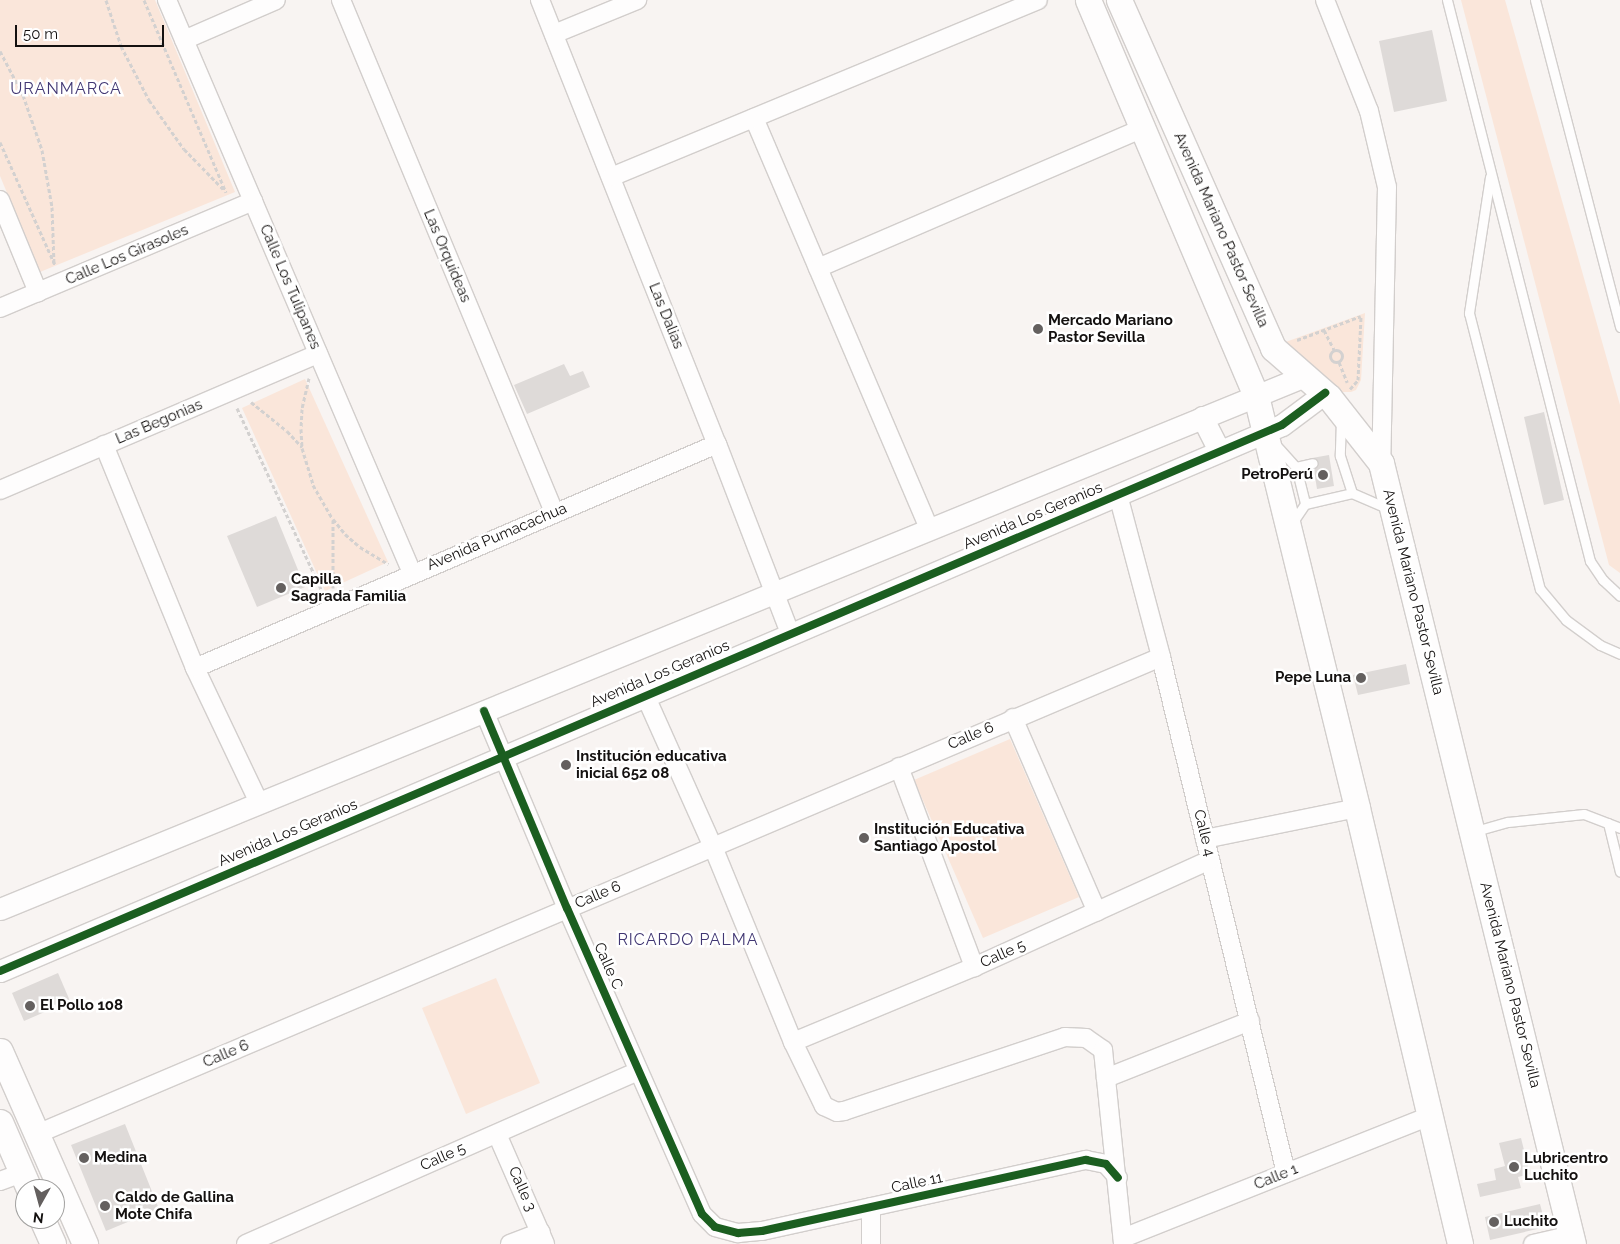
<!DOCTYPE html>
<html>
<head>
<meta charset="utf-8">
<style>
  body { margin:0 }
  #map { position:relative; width:1620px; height:1244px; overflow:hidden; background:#f8f4f2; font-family:Raleway,sans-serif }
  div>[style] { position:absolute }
  .green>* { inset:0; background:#fae6da }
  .building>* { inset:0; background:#dedad8 }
  .path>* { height:3px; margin-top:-1.5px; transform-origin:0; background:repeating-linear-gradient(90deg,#d3d1d0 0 4px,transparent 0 6.5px) }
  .path>.ring { margin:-1.5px; padding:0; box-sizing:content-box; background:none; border:3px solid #d3d1d0; border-radius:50% }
  .roads { filter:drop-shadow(1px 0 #d2cecc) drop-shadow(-1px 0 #d2cecc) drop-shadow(0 1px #d2cecc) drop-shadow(0 -1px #d2cecc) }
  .service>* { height:9px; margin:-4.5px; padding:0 4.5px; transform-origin:4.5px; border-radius:4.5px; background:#fefdfd }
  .minor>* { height:18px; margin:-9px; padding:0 9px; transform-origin:9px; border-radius:9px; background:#fefdfd }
  .tertiary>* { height:21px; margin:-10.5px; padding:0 10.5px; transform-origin:10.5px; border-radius:10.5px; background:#fefdfd }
  .secondary>* { height:25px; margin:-12.5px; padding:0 12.5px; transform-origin:12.5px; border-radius:12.5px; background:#fefdfd }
  .cycleway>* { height:8px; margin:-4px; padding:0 4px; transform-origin:4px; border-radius:4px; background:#1b5e20 }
  .dots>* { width:14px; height:14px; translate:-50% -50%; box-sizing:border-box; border:2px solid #fff; border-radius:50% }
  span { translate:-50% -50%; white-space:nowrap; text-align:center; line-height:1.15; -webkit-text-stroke:5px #fff; paint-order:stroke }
  .street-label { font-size:15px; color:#141110 }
  .poi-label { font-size:15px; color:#141110; font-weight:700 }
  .left { translate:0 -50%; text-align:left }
  .right { translate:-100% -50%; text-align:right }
  .neighbourhood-label { font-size:16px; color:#413773; letter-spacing:1px }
  .north { position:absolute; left:15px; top:1179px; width:50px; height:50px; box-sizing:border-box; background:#fff; border:1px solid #a1a09f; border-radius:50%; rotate:187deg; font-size:14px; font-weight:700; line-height:20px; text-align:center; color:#141110 }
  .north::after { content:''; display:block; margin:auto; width:18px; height:22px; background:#64605f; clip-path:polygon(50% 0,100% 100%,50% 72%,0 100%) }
  .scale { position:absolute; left:15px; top:25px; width:149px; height:22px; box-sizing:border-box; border:2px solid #141110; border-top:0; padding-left:6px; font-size:15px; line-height:18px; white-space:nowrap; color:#141110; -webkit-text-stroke:4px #fff; paint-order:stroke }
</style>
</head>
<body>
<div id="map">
  <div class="green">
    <i style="clip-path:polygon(0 0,155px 0,235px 192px,40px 272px,0 176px)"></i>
    <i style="clip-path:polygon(1461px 0,1505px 0,1620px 405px,1620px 573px,1609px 565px)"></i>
    <i style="clip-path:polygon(1365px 313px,1361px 380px,1356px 390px,1351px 392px,1340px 392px,1283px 343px)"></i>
    <i style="clip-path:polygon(305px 379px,388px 562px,325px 591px,242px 408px)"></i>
    <i style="clip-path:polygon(1010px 739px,1079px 897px,983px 938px,914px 780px)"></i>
    <i style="clip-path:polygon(496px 978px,540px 1083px,466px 1114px,422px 1008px)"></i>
  </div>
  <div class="building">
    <i style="clip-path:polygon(1432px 30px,1447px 101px,1394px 112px,1379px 41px)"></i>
    <i style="clip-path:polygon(564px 364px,570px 376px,583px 371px,590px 387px,527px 414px,514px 385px)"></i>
    <i style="clip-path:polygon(1544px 412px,1564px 500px,1544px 505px,1524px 417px)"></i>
    <i style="clip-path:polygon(1329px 455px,1334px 486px,1317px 489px,1312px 458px)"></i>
    <i style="clip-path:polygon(276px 516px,305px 587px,257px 607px,227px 536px)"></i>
    <i style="clip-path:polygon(1406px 664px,1410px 684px,1358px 695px,1353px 675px)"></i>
    <i style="clip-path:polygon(58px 973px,70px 1001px,24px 1021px,12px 993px)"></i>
    <i style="clip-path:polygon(125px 1124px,159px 1209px,106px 1231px,71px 1145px)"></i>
    <i style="clip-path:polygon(1521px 1138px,1530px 1174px,1518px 1177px,1521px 1188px,1480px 1197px,1477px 1184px,1496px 1180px,1494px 1169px,1505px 1166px,1499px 1143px)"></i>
    <i style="clip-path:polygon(1540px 1204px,1546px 1227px,1490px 1240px,1485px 1217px)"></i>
  </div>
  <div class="path">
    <i style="left:106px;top:0;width:48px;rotate:71.9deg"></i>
    <i style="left:121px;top:46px;width:61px;rotate:62.6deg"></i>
    <i style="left:149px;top:100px;width:60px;rotate:54.5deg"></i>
    <i style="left:184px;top:149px;width:57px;rotate:45.7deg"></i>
    <i style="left:144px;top:0;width:209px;rotate:66.9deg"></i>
    <i style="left:0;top:51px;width:50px;rotate:62.4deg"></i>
    <i style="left:23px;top:95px;width:58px;rotate:70.9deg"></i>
    <i style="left:42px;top:150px;width:58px;rotate:80deg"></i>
    <i style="left:52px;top:207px;width:56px;rotate:88deg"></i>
    <i style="left:0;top:142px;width:135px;rotate:65.9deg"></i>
    <i style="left:1324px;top:330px;width:22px;rotate:63deg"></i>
    <i style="left:1297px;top:340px;width:68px;rotate:-20.6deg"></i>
    <i class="ring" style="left:1330px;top:350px;width:9px;height:9px"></i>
    <i style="left:1339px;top:362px;width:22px;rotate:68deg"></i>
    <i style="left:309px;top:378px;width:32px;rotate:103deg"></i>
    <i style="left:302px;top:409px;width:20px;rotate:93deg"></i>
    <i style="left:301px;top:429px;width:19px;rotate:87deg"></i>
    <i style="left:302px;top:448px;width:39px;rotate:73deg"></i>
    <i style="left:313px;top:485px;width:39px;rotate:60deg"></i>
    <i style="left:333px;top:519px;width:19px;rotate:51deg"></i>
    <i style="left:345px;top:534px;width:20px;rotate:41deg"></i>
    <i style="left:360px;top:547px;width:33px;rotate:31deg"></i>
    <i style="left:1350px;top:389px;width:12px;rotate:-48deg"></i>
    <i style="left:1358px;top:380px;width:64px;rotate:-87.3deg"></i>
    <i style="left:251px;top:402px;width:46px;rotate:38.9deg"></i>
    <i style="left:287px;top:431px;width:22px;rotate:47deg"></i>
    <i style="left:237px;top:408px;width:206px;rotate:65.1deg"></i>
    <i style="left:333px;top:520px;width:68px;rotate:90deg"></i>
  </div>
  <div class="roads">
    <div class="service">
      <i style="left:1447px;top:0;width:579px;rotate:75.7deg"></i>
      <i style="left:1590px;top:561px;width:23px;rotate:56deg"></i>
      <i style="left:1603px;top:580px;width:23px;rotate:43deg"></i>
      <i style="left:1535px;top:0;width:338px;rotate:75.4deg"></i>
      <i style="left:1490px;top:177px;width:138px;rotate:98.8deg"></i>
      <i style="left:1469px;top:313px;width:285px;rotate:75.6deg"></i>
      <i style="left:1540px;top:589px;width:40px;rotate:50deg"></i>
      <i style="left:1566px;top:620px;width:42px;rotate:36.3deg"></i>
      <i style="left:1600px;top:645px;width:22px;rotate:24deg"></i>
      <i style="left:1341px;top:420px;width:36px;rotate:92deg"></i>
      <i style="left:1340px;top:456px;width:39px;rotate:72deg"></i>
      <i style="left:1352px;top:493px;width:40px;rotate:23.4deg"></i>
      <i style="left:1275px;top:444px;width:31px;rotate:48deg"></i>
      <i style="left:1296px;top:467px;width:38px;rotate:76deg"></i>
      <i style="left:1305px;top:504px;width:23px;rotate:124deg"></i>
      <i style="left:1296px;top:467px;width:17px;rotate:-13deg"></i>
      <i style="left:1305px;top:504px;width:48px;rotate:-13.2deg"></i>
      <i style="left:1608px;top:823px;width:50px;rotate:76.2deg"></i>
      <i style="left:1472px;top:832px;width:37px;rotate:-16deg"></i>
      <i style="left:1508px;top:822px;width:76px;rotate:-6deg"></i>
      <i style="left:1584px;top:814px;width:39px;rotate:21deg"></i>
    </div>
    <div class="minor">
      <i style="left:167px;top:0;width:623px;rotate:66.85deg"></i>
      <i style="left:341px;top:0;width:555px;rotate:67.41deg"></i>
      <i style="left:540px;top:0;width:478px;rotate:68.3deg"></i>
      <i style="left:717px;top:444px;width:203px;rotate:68.9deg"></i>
      <i style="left:1325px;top:0;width:119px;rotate:68.4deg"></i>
      <i style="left:1369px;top:111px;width:78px;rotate:76.7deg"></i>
      <i style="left:1387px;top:187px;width:276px;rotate:91.2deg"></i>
      <i style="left:554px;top:34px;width:90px;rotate:-22.3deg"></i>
      <i style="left:184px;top:40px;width:100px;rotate:-23.5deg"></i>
      <i style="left:754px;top:118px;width:447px;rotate:66.9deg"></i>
      <i style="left:611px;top:177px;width:462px;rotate:-22.5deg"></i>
      <i style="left:0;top:200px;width:100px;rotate:67.6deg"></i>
      <i style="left:818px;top:268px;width:354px;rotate:-23.3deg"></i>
      <i style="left:0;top:308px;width:275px;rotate:-22.9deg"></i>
      <i style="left:104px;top:445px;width:241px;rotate:67.8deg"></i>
      <i style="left:195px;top:668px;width:149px;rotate:64.6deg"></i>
      <i style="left:0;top:490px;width:346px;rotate:-23.2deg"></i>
      <i style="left:1118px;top:495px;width:168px;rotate:75.1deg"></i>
      <i style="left:1161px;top:657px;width:531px;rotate:76.38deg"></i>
      <i style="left:195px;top:668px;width:568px;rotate:-23.23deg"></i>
      <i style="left:645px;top:695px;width:167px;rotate:65.9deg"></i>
      <i style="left:713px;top:847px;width:211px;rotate:67.7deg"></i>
      <i style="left:793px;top:1042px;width:71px;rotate:64.2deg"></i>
      <i style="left:824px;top:1106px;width:14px;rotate:25deg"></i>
      <i style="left:837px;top:1112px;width:7px;rotate:-8deg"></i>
      <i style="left:844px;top:1111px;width:233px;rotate:-18.5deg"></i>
      <i style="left:1065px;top:1037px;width:21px;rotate:3deg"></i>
      <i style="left:1086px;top:1038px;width:21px;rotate:35deg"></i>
      <i style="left:1103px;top:1050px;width:195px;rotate:84.1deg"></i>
      <i style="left:484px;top:711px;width:214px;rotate:67.2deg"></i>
      <i style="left:567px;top:908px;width:334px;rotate:66.2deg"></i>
      <i style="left:702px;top:1214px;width:18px;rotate:45deg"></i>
      <i style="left:715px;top:1227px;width:24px;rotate:15deg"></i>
      <i style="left:738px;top:1233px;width:24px;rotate:-5deg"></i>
      <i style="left:762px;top:1231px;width:332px;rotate:-12.4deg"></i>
      <i style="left:1086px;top:1160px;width:20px;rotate:11deg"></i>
      <i style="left:1106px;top:1164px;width:18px;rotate:49deg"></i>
      <i style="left:1013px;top:718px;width:211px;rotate:66.6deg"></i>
      <i style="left:899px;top:767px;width:214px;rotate:69.4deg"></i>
      <i style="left:1205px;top:839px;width:155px;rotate:-11.5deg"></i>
      <i style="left:793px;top:1042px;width:196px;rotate:-22.5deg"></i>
      <i style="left:974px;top:967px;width:259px;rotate:-24.4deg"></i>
      <i style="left:1106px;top:1078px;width:155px;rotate:-21.6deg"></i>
      <i style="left:37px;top:1134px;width:1221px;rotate:-23deg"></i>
      <i style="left:497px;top:1134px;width:120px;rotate:66.4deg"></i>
      <i style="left:0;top:1181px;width:23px;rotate:-20deg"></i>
      <i style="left:871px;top:1207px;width:37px;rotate:90deg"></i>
      <i style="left:1123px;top:1238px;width:329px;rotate:-21.7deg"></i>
      <i style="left:246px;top:1244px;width:429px;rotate:-23.8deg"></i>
      <i style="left:510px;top:1244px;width:33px;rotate:-21deg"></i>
      <i style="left:1533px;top:1244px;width:39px;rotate:-13deg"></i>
    </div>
    <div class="tertiary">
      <i style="left:1202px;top:417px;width:38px;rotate:63deg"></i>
      <i style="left:0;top:909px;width:1410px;rotate:-22.22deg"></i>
      <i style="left:0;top:971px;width:1393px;rotate:-23.07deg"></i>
      <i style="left:1282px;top:425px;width:54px;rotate:-36.7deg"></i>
    </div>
    <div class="secondary">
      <i style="left:1088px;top:0;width:430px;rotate:67deg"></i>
      <i style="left:1256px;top:396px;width:424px;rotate:76.2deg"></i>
      <i style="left:1357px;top:808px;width:448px;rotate:76.7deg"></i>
      <i style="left:1119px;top:0;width:381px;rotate:66.1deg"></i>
      <i style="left:1273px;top:348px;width:74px;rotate:41.2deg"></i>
      <i style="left:1329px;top:397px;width:84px;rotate:51.8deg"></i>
      <i style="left:1381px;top:463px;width:804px;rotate:76.19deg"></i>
      <i style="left:0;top:1051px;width:211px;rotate:66.2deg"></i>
      <i style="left:0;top:1122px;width:73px;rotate:66.6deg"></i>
      <i style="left:42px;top:1219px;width:27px;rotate:66deg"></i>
    </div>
  </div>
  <div class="cycleway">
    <i style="left:484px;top:711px;width:214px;rotate:67.2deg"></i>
    <i style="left:567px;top:908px;width:334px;rotate:66.2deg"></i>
    <i style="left:702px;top:1214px;width:18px;rotate:45deg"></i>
    <i style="left:715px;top:1227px;width:24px;rotate:15deg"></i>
    <i style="left:738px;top:1233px;width:24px;rotate:-5deg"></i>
    <i style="left:762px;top:1231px;width:332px;rotate:-12.4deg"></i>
    <i style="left:1086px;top:1160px;width:20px;rotate:11deg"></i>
    <i style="left:1106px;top:1164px;width:18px;rotate:49deg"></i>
    <i style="left:0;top:971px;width:1393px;rotate:-23.07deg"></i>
    <i style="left:1282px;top:425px;width:54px;rotate:-36.7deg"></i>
  </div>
  <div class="dots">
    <i style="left:1038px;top:329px;background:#64605f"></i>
    <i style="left:1323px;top:475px;background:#64605f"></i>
    <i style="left:281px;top:588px;background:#64605f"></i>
    <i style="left:1361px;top:678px;background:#64605f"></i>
    <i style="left:566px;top:765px;background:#64605f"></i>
    <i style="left:864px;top:838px;background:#64605f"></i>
    <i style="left:30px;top:1006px;background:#64605f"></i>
    <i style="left:84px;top:1158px;background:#64605f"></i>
    <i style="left:1514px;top:1167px;background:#64605f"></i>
    <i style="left:105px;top:1206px;background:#64605f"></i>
    <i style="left:1494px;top:1222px;background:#64605f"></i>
  </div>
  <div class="street-label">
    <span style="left:1221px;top:230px;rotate:66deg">Avenida Mariano Pastor Sevilla</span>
    <span style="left:127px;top:255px;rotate:-23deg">Calle Los Girasoles</span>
    <span style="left:447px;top:256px;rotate:67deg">Las Orquídeas</span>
    <span style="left:290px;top:287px;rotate:67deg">Calle Los Tulipanes</span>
    <span style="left:666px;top:316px;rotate:68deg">Las Dalias</span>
    <span style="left:159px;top:422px;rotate:-23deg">Las Begonias</span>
    <span style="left:1033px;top:516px;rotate:-23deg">Avenida Los Geranios</span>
    <span style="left:497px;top:537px;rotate:-23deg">Avenida Pumacachua</span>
    <span style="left:1413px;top:592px;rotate:76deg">Avenida Mariano Pastor Sevilla</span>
    <span style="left:660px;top:674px;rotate:-23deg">Avenida Los Geranios</span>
    <span style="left:971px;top:736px;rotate:-23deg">Calle 6</span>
    <span style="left:288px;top:833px;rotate:-23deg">Avenida Los Geranios</span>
    <span style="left:1204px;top:833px;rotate:76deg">Calle 4</span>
    <span style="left:598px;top:895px;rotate:-23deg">Calle 6</span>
    <span style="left:1003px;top:954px;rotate:-24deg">Calle 5</span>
    <span style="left:608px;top:966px;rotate:66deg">Calle C</span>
    <span style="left:1510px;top:985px;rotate:76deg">Avenida Mariano Pastor Sevilla</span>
    <span style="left:226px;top:1054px;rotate:-23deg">Calle 6</span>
    <span style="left:443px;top:1157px;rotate:-24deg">Calle 5</span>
    <span style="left:1276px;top:1177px;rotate:-22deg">Calle 1</span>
    <span style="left:917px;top:1183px;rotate:-12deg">Calle 11</span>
    <span style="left:522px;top:1189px;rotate:66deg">Calle 3</span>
  </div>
  <div class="poi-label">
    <span class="left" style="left:1048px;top:329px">Mercado Mariano<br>Pastor Sevilla</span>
    <span class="right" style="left:1313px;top:475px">PetroPerú</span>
    <span class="left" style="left:291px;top:588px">Capilla<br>Sagrada Familia</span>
    <span class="right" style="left:1351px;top:678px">Pepe Luna</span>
    <span class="left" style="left:576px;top:765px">Institución educativa<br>inicial 652 08</span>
    <span class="left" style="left:874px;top:838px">Institución Educativa<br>Santiago Apostol</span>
    <span class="left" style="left:40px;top:1006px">El Pollo 108</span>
    <span class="left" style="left:94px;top:1158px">Medina</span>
    <span class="left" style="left:1524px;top:1167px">Lubricentro<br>Luchito</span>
    <span class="left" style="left:115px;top:1206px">Caldo de Gallina<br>Mote Chifa</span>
    <span class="left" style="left:1504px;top:1222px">Luchito</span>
  </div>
  <div class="neighbourhood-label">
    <span style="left:66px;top:89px">URANMARCA</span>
    <span style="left:688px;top:940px">RICARDO PALMA</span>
  </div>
  <div class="north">N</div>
  <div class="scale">50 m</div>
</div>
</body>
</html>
